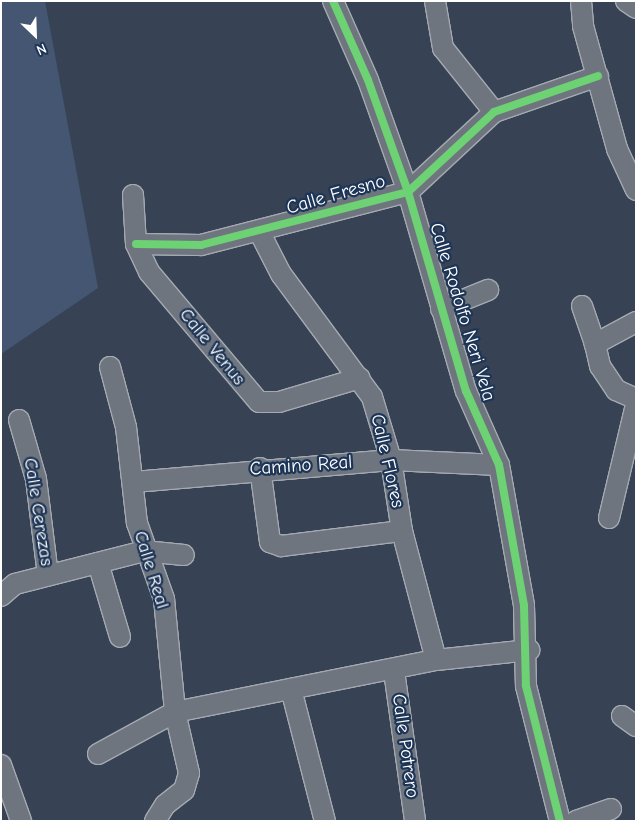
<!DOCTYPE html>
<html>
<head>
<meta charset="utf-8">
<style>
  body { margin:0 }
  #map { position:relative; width:637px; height:822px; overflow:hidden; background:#374354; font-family:"Comic Neue",sans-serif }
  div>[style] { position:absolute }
  .green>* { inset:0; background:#445671 }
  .roads { filter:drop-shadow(1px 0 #a5aab2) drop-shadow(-1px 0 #a5aab2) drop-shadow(0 1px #a5aab2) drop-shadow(0 -1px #a5aab2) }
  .minor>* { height:20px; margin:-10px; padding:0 10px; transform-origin:10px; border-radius:10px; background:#6f757e }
  .cycleway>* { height:8px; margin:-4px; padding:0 4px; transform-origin:4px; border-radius:4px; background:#6cd273 }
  span { translate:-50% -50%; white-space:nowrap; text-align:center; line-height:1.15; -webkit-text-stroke:4.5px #1d3557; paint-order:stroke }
  .street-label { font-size:19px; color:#fff }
  .frame { position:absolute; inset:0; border:2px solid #fff; pointer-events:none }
  .north { position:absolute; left:10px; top:10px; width:50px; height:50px; -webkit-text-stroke:4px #1d3557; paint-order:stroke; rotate:156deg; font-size:14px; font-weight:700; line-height:20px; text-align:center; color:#fff }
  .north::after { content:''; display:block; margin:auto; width:18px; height:22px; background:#fff; clip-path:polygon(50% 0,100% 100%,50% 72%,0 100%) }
</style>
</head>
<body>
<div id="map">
  <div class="green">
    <i style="clip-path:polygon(1px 1px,45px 1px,98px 288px,1px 354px)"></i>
  </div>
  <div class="roads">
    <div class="minor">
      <i style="left:333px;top:1px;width:86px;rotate:66.1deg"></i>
      <i style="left:368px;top:80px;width:119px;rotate:70.3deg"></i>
      <i style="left:408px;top:192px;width:207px;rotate:73.8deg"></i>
      <i style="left:466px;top:391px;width:81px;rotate:66deg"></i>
      <i style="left:499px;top:465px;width:143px;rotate:79.9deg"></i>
      <i style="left:524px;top:606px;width:80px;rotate:88.6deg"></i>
      <i style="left:526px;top:686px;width:139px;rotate:75.9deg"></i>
      <i style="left:435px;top:1px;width:48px;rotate:80.3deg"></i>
      <i style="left:443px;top:48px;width:82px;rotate:51.4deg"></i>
      <i style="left:581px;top:1px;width:25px;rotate:85deg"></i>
      <i style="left:583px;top:26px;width:128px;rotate:74.5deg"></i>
      <i style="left:617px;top:149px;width:45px;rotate:65.1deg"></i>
      <i style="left:626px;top:1px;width:12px;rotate:35deg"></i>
      <i style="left:133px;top:195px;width:49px;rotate:86.5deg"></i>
      <i style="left:136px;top:244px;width:31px;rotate:65deg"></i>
      <i style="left:149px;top:272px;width:170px;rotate:49.8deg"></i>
      <i style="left:259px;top:402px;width:20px"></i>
      <i style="left:279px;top:402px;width:84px;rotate:-16.5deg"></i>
      <i style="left:260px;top:233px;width:46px;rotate:62.9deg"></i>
      <i style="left:281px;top:274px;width:153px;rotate:53.5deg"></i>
      <i style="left:372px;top:397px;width:66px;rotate:73.2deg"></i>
      <i style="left:391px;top:460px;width:72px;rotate:81.2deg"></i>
      <i style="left:402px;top:531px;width:133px;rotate:75.2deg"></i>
      <i style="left:136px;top:244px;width:65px;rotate:0.9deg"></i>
      <i style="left:201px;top:245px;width:214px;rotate:-14.4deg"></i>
      <i style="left:408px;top:192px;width:117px;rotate:-42.9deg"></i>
      <i style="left:494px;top:112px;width:110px;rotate:-19.1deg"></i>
      <i style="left:582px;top:306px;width:40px;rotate:71.1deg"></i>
      <i style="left:441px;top:309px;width:51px;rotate:-22deg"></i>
      <i style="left:636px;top:322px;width:47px;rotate:151.8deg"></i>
      <i style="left:595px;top:344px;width:23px;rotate:77deg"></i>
      <i style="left:600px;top:366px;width:29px;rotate:56deg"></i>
      <i style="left:616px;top:390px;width:22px;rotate:24deg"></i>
      <i style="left:110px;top:367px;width:62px;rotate:75.1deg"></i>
      <i style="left:126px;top:427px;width:97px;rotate:83.5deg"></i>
      <i style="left:137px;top:523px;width:81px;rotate:70.4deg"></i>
      <i style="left:164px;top:599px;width:114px;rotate:84.4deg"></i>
      <i style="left:175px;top:712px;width:63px;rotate:77.1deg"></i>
      <i style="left:189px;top:773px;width:18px;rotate:106deg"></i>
      <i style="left:184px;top:790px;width:24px;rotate:142deg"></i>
      <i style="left:165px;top:805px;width:19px;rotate:122deg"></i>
      <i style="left:19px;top:420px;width:61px;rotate:73.9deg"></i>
      <i style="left:36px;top:479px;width:97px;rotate:82.9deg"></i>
      <i style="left:260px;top:468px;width:75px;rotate:82.3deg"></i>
      <i style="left:270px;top:542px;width:12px;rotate:20deg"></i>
      <i style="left:281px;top:546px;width:122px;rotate:-7.1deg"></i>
      <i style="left:134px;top:482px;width:258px;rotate:-4.9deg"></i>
      <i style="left:391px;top:460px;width:108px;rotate:2.7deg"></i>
      <i style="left:609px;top:518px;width:116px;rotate:-76.6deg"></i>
      <i style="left:98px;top:563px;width:77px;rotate:73.4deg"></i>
      <i style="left:1px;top:596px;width:18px;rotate:-41deg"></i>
      <i style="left:15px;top:584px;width:133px;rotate:-14.3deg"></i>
      <i style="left:144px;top:551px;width:40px;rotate:5.7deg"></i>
      <i style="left:394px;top:671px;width:151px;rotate:82deg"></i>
      <i style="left:291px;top:689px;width:136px;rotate:75.6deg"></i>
      <i style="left:622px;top:716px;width:17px;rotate:36deg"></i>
      <i style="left:98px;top:754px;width:88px;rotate:-28.6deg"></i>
      <i style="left:175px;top:712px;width:266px;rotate:-11.3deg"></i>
      <i style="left:436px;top:660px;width:94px;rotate:-6.1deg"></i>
      <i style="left:1px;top:765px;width:59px;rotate:70.3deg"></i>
      <i style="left:576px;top:821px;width:37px;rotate:-19deg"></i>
    </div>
  </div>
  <div class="cycleway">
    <i style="left:333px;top:1px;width:86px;rotate:66.1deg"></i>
    <i style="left:368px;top:80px;width:119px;rotate:70.3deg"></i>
    <i style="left:408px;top:192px;width:207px;rotate:73.8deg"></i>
    <i style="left:466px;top:391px;width:81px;rotate:66deg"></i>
    <i style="left:499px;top:465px;width:143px;rotate:79.9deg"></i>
    <i style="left:524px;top:606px;width:80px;rotate:88.6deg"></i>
    <i style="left:526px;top:686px;width:139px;rotate:75.9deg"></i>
    <i style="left:136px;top:244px;width:65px;rotate:0.9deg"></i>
    <i style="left:201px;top:245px;width:214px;rotate:-14.4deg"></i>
    <i style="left:408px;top:192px;width:117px;rotate:-42.9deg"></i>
    <i style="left:494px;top:112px;width:110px;rotate:-19.1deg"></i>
  </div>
  <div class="street-label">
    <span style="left:336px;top:195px;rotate:-16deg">Calle Fresno</span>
    <span style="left:462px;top:312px;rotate:73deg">Calle Rodolfo Neri Vela</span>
    <span style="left:212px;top:347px;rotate:51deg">Calle Venus</span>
    <span style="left:387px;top:461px;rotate:77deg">Calle Flores</span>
    <span style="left:301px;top:466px;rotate:-4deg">Camino Real</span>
    <span style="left:38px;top:512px;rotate:81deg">Calle Cerezas</span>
    <span style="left:151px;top:570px;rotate:73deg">Calle Real</span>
    <span style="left:405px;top:746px;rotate:82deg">Calle Potrero</span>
  </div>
  <div class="frame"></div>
  <div class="north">N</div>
</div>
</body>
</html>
